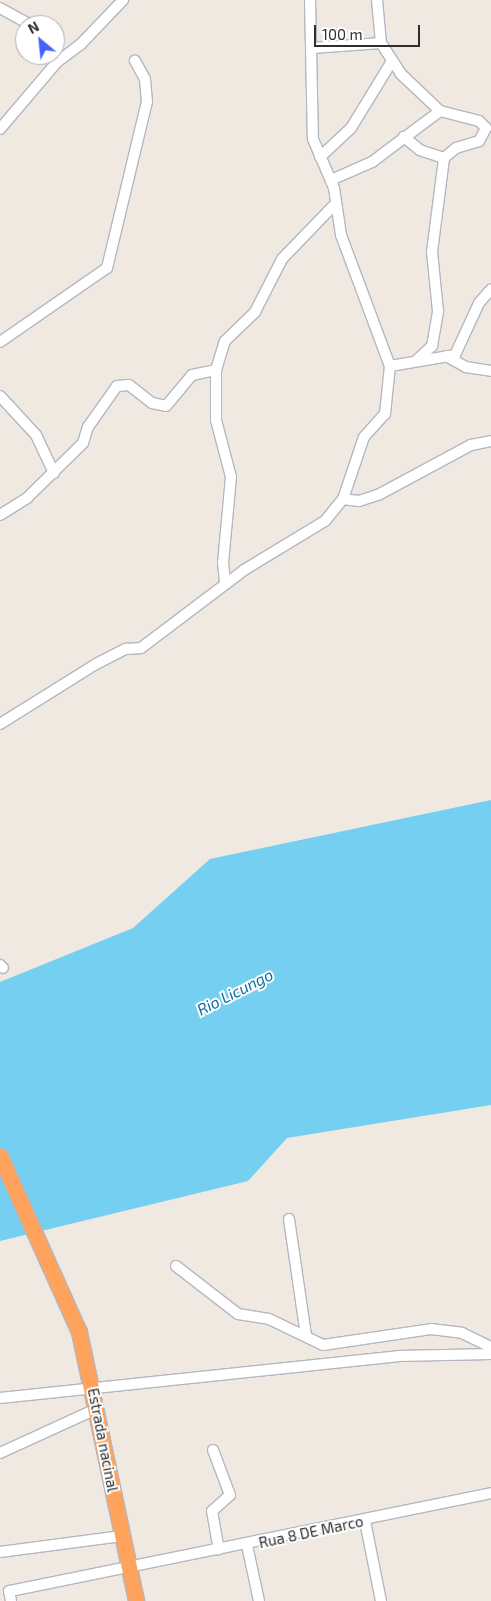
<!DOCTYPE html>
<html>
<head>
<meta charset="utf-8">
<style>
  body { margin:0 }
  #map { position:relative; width:491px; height:1601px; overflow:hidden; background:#efe9e1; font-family:"Exo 2",sans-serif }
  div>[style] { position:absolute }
  .water>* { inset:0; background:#75cff0 }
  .roads { filter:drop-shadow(1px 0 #b4b7c1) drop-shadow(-1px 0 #b4b7c1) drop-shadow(0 1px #b4b7c1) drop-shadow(0 -1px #b4b7c1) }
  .minor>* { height:10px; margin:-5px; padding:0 5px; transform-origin:5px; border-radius:5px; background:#fff }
  .highway>* { height:15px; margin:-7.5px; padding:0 7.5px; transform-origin:7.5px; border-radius:7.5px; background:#ffa35c }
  span { translate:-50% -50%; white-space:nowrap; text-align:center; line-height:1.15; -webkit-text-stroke:4px #fff; paint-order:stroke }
  .street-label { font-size:15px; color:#2e2e2e }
  .water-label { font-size:16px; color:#0d6fa3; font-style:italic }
  .north { position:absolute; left:15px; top:15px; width:50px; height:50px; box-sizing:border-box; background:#fff; border:1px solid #ababab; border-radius:50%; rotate:332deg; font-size:14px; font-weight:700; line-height:20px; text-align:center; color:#2e2e2e }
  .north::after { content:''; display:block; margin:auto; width:18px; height:22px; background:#4264fb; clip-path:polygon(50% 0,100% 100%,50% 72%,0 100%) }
  .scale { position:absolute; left:314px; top:25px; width:106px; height:22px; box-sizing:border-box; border:2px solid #2e2e2e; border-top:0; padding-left:6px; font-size:15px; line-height:18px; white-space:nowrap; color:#2e2e2e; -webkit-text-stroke:4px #fff; paint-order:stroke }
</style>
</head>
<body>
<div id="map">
  <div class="water">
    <i style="clip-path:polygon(491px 800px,491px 1105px,287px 1138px,248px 1181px,0 1241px,0 982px,133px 928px,210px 859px)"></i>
  </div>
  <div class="roads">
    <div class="minor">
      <i style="left:310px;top:0;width:139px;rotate:88.8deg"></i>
      <i style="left:313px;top:139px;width:53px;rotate:66.8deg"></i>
      <i style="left:334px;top:188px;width:48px;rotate:81.5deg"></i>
      <i style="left:341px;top:235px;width:140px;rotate:69.5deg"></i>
      <i style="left:377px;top:0;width:43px;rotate:84.7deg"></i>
      <i style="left:381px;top:43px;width:37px;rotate:57deg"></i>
      <i style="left:401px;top:74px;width:54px;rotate:43.5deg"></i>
      <i style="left:440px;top:111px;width:40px;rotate:14.4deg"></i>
      <i style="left:479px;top:121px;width:10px;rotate:45deg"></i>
      <i style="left:486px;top:128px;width:15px;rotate:118deg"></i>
      <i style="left:479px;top:141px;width:24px;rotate:163deg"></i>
      <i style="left:456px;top:148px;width:16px;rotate:140deg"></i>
      <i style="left:444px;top:158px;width:25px;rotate:-162deg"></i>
      <i style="left:420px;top:150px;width:21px;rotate:-141deg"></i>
      <i style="left:0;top:8px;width:35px;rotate:29deg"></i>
      <i style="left:313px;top:48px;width:68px;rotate:-4.2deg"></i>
      <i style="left:0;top:129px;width:88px;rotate:-49.6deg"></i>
      <i style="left:57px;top:62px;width:30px;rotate:-37deg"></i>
      <i style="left:81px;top:44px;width:61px;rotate:-46.3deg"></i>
      <i style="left:320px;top:157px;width:42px;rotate:-43.1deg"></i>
      <i style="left:351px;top:128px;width:79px;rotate:-58.5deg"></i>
      <i style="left:331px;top:180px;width:45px;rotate:-23.7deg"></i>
      <i style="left:372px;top:162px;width:85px;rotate:-36.9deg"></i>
      <i style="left:0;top:342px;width:130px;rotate:-34.7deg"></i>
      <i style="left:107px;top:268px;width:171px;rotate:-76.5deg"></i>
      <i style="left:147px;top:102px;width:23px;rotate:-95deg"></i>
      <i style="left:145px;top:79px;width:21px;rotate:-119deg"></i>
      <i style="left:446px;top:356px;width:23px;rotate:29deg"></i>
      <i style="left:466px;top:367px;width:25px;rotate:9deg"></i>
      <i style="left:417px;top:360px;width:21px;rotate:-43deg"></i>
      <i style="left:432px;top:346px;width:36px;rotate:-80deg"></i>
      <i style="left:438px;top:311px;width:59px;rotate:-95.8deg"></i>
      <i style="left:432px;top:252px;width:95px;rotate:-82.7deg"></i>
      <i style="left:216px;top:370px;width:50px;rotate:90deg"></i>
      <i style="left:216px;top:420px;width:59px;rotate:75.3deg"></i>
      <i style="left:231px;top:477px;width:86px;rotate:95.3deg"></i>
      <i style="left:223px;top:563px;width:20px;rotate:84deg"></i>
      <i style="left:0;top:396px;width:53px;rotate:47.3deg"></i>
      <i style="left:36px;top:435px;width:42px;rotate:64.7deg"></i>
      <i style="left:343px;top:499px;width:16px;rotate:7deg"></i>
      <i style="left:359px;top:501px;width:20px;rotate:-18deg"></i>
      <i style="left:378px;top:495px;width:106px;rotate:-28.3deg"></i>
      <i style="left:471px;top:445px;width:20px;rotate:-11deg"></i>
      <i style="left:0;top:515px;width:32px;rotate:-32deg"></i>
      <i style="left:27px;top:498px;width:78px;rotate:-44.5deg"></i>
      <i style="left:83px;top:443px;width:17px;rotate:-73deg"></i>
      <i style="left:88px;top:427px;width:50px;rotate:-54.7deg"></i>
      <i style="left:117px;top:386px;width:12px;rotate:-5deg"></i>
      <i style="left:129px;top:385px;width:29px;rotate:38deg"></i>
      <i style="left:152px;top:403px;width:14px;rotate:12deg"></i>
      <i style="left:166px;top:406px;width:40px;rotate:-50deg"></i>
      <i style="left:192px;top:375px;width:25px;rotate:-12deg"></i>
      <i style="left:216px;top:370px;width:30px;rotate:-73deg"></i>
      <i style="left:225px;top:341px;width:42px;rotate:-44deg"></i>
      <i style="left:255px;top:312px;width:59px;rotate:-63deg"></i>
      <i style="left:282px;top:259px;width:78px;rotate:-46deg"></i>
      <i style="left:0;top:724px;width:113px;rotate:-32deg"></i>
      <i style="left:96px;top:664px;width:34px;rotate:-27deg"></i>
      <i style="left:126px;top:649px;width:15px;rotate:-4deg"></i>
      <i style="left:141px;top:648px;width:129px;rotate:-37.1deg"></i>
      <i style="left:244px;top:570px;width:95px;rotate:-31.2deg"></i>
      <i style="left:325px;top:521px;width:28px;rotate:-51deg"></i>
      <i style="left:343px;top:499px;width:65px;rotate:-71.3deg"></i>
      <i style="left:364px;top:437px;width:31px;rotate:-48deg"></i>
      <i style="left:385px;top:414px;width:48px;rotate:-84.1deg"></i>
      <i style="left:390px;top:366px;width:66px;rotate:-9.6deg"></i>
      <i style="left:455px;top:355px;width:57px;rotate:-65.2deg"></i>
      <i style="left:479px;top:303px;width:18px;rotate:-49deg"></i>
      <i style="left:0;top:965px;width:4px;rotate:45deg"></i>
      <i style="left:289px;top:1219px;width:117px;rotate:81.7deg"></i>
      <i style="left:176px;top:1266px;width:78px;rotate:37.7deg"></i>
      <i style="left:238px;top:1314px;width:31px;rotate:9deg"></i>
      <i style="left:269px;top:1319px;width:60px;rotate:25.7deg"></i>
      <i style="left:323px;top:1345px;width:109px;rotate:-8.4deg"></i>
      <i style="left:431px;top:1329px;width:31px;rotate:7deg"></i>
      <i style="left:462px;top:1333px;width:32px;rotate:26deg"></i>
      <i style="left:0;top:1398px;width:400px;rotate:-6deg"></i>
      <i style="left:398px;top:1356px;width:93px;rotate:-1.2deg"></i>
      <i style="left:213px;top:1450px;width:48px;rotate:69.3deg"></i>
      <i style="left:230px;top:1495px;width:24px;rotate:138deg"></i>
      <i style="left:212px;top:1511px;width:39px;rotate:80deg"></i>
      <i style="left:0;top:1453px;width:106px;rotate:-24.6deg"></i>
      <i style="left:365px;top:1521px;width:82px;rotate:78.7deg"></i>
      <i style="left:247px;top:1545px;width:57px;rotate:77.9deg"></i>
      <i style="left:0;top:1552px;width:123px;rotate:-7.5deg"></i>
      <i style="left:11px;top:1601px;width:10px;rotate:-101deg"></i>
      <i style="left:9px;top:1591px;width:6px;rotate:-9deg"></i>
      <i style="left:15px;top:1590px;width:486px;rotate:-11.5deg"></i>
    </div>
    <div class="highway">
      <i style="left:0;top:1156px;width:193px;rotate:65.8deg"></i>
      <i style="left:79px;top:1332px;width:275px;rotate:78deg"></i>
    </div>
  </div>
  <div class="street-label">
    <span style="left:103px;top:1440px;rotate:79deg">Estrada nacinal</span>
    <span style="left:311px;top:1532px;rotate:-12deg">Rua 8 DE Marco</span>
  </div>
  <div class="water-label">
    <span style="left:235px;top:992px;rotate:-27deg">Rio Licungo</span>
  </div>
  <div class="north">N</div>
  <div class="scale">100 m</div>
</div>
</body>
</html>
